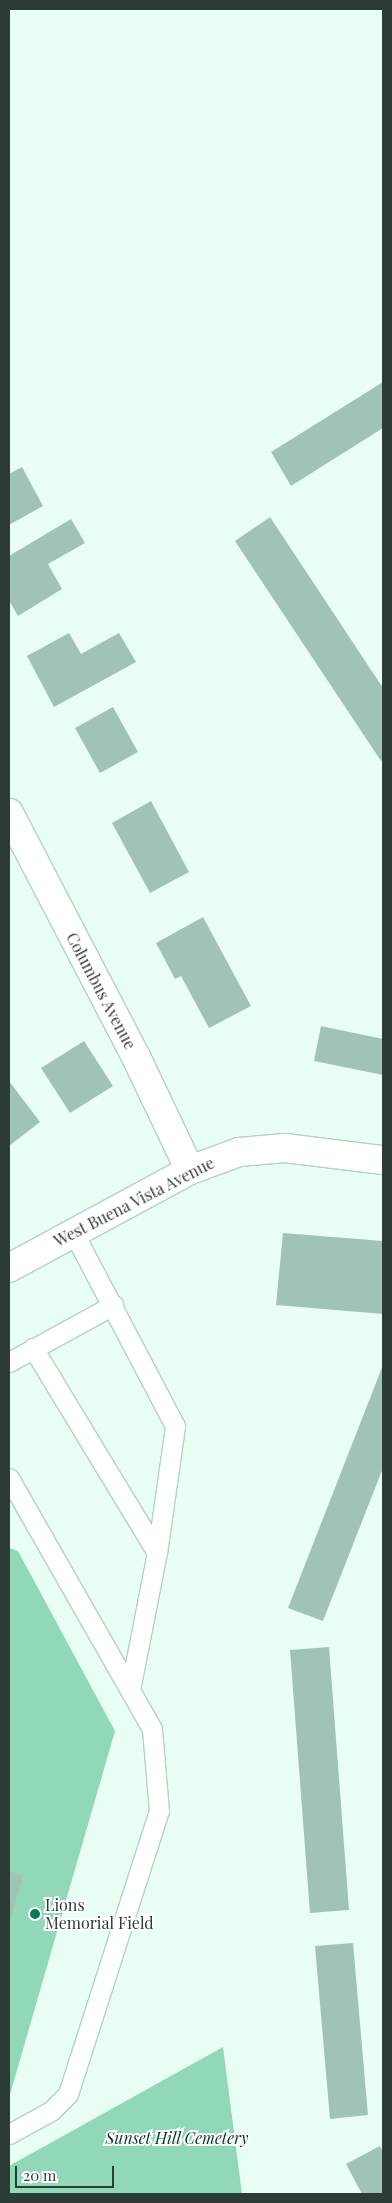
<!DOCTYPE html>
<html>
<head>
<meta charset="utf-8">
<style>
  body { margin:0 }
  #map { position:relative; width:392px; height:2203px; overflow:hidden; background:#e9fff4; font-family:"Playfair Display",serif }
  div>[style] { position:absolute }
  .green>* { inset:0; background:#90d8b7 }
  .building>* { inset:0; background:#a1c3b3 }
  .roads { filter:drop-shadow(1px 0 #b1d3c2) drop-shadow(-1px 0 #b1d3c2) drop-shadow(0 1px #b1d3c2) drop-shadow(0 -1px #b1d3c2) }
  .service>* { height:19px; margin:-9.5px; padding:0 9.5px; transform-origin:9.5px; border-radius:9.5px; background:#fff }
  .minor>* { height:28px; margin:-14px; padding:0 14px; transform-origin:14px; border-radius:14px; background:#fff }
  .tertiary>* { height:28px; margin:-14px; padding:0 14px; transform-origin:14px; border-radius:14px; background:#fff }
  .dots>* { width:14px; height:14px; translate:-50% -50%; box-sizing:border-box; border:2px solid #fff; border-radius:50% }
  span { translate:-50% -50%; white-space:nowrap; text-align:center; line-height:1.15; -webkit-text-stroke:4px #fff; paint-order:stroke }
  .street-label { font-size:16px; color:#2d3b35 }
  .poi-label { font-size:16px; color:#2d3b35 }
  .left { translate:0 -50%; text-align:left }
  .park-label { font-size:16px; color:#013423; font-style:italic }
  .frame { position:absolute; inset:0; border:10px solid #2d3b35; pointer-events:none }
  .scale { position:absolute; left:15px; top:2166px; width:99px; height:22px; box-sizing:border-box; border:2px solid #2d3b35; border-top:0; padding-left:6px; font-size:15px; line-height:18px; white-space:nowrap; color:#2d3b35; -webkit-text-stroke:4px #fff; paint-order:stroke }
</style>
</head>
<body>
<div id="map">
  <div class="green">
    <i style="clip-path:polygon(9px 1548px,18px 1551px,115px 1731px,9px 2098px)"></i>
    <i style="clip-path:polygon(223px 2047px,242px 2194px,9px 2194px,9px 2166px)"></i>
  </div>
  <div class="building">
    <i style="clip-path:polygon(383px 382px,383px 428px,291px 486px,271px 452px)"></i>
    <i style="clip-path:polygon(22px 467px,43px 506px,9px 525px,9px 474px)"></i>
    <i style="clip-path:polygon(270px 517px,383px 688px,383px 759px,381px 761px,235px 541px)"></i>
    <i style="clip-path:polygon(71px 519px,85px 543px,48px 564px,62px 589px,18px 616px,9px 600px,9px 556px)"></i>
    <i style="clip-path:polygon(69px 633px,81px 654px,119px 633px,136px 662px,54px 707px,27px 656px)"></i>
    <i style="clip-path:polygon(113px 707px,138px 752px,100px 773px,75px 728px)"></i>
    <i style="clip-path:polygon(151px 801px,189px 872px,150px 893px,112px 823px)"></i>
    <i style="clip-path:polygon(203px 917px,251px 1006px,209px 1028px,181px 976px,175px 979px,156px 943px)"></i>
    <i style="clip-path:polygon(321px 1026px,383px 1039px,383px 1075px,314px 1061px)"></i>
    <i style="clip-path:polygon(84px 1041px,113px 1086px,70px 1113px,41px 1068px)"></i>
    <i style="clip-path:polygon(9px 1081px,40px 1122px,9px 1146px)"></i>
    <i style="clip-path:polygon(283px 1233px,383px 1241px,383px 1314px,276px 1305px)"></i>
    <i style="clip-path:polygon(383px 1365px,383px 1468px,323px 1621px,288px 1608px)"></i>
    <i style="clip-path:polygon(329px 1647px,349px 1910px,310px 1913px,290px 1650px)"></i>
    <i style="clip-path:polygon(9px 1871px,23px 1876px,9px 1923px)"></i>
    <i style="clip-path:polygon(353px 1943px,368px 2115px,330px 2119px,315px 1946px)"></i>
    <i style="clip-path:polygon(380px 2146px,383px 2153px,383px 2194px,362px 2194px,346px 2164px)"></i>
  </div>
  <div class="roads">
    <div class="service">
      <i style="left:33px;top:1348px;width:240px;rotate:58.8deg"></i>
      <i style="left:157px;top:1553px;width:128px;rotate:-81.9deg"></i>
      <i style="left:175px;top:1426px;width:219px;rotate:-117.7deg"></i>
      <i style="left:9px;top:1362px;width:119px;rotate:-28.7deg"></i>
      <i style="left:9px;top:1478px;width:244px;rotate:60.3deg"></i>
      <i style="left:130px;top:1690px;width:140px;rotate:-78.9deg"></i>
      <i style="left:9px;top:2134px;width:48px;rotate:-28.7deg"></i>
      <i style="left:51px;top:2111px;width:24px;rotate:-45deg"></i>
      <i style="left:68px;top:2094px;width:297px;rotate:-72.2deg"></i>
      <i style="left:159px;top:1811px;width:82px;rotate:-94.9deg"></i>
      <i style="left:152px;top:1729px;width:45px;rotate:-119.4deg"></i>
    </div>
    <div class="minor">
      <i style="left:9px;top:813px;width:275px;rotate:62.5deg"></i>
      <i style="left:136px;top:1057px;width:125px;rotate:64.5deg"></i>
    </div>
    <div class="tertiary">
      <i style="left:9px;top:1268px;width:206px;rotate:-28.4deg"></i>
      <i style="left:190px;top:1170px;width:52px;rotate:-20.2deg"></i>
      <i style="left:239px;top:1152px;width:46px;rotate:-5deg"></i>
      <i style="left:285px;top:1148px;width:99px;rotate:7deg"></i>
    </div>
  </div>
  <div class="dots">
    <i style="left:35px;top:1914px;background:#037955"></i>
  </div>
  <div class="street-label">
    <span style="left:101px;top:991px;rotate:62deg">Columbus Avenue</span>
    <span style="left:134px;top:1202px;rotate:-27deg">West Buena Vista Avenue</span>
  </div>
  <div class="poi-label">
    <span class="left" style="left:45px;top:1914px">Lions<br>Memorial Field</span>
  </div>
  <div class="park-label">
    <span style="left:177px;top:2138px">Sunset Hill Cemetery</span>
  </div>
  <div class="frame"></div>
  <div class="scale">20 m</div>
</div>
</body>
</html>
